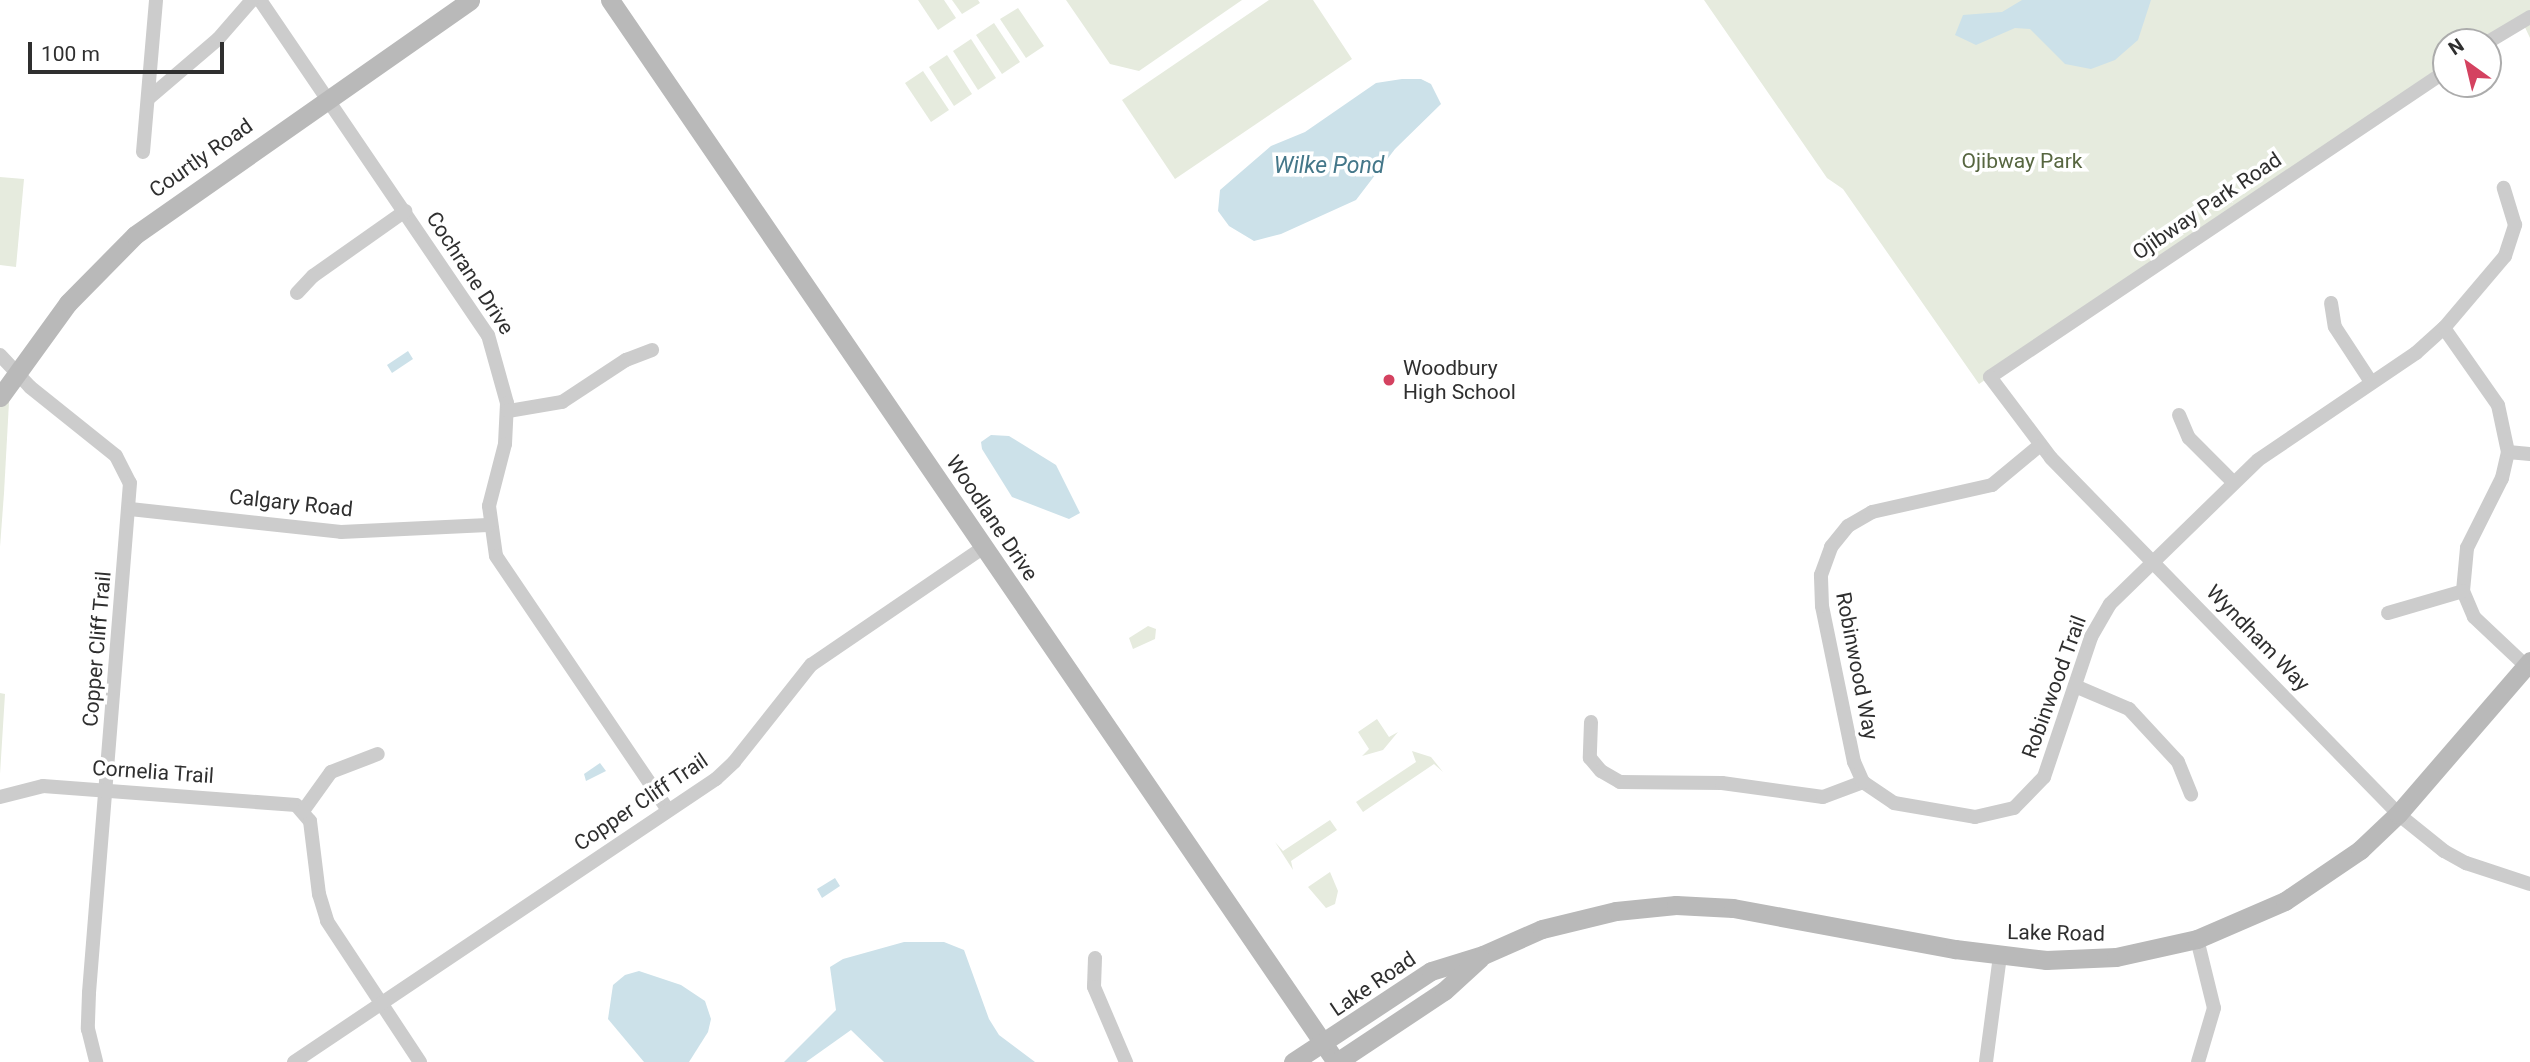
<!DOCTYPE html>
<html>
<head>
<meta charset="utf-8">
<style>
  body { margin:0 }
  #map { position:relative; width:2530px; height:1062px; overflow:hidden; background:#fff; font-family:Roboto,sans-serif }
  div>[style] { position:absolute }
  .green>* { inset:0; background:#e6ebde }
  .water>* { inset:0; background:#cce1e9 }
  .street>* { height:14px; margin:-7px; padding:0 7px; transform-origin:7px; border-radius:7px; background:#ccc }
  .secondary>* { height:19px; margin:-9.5px; padding:0 9.5px; transform-origin:9.5px; border-radius:9.5px; background:#b9b9b9 }
  .dots>* { width:19px; height:19px; translate:-50% -50%; box-sizing:border-box; border:4px solid #fff; border-radius:50% }
  span { translate:-50% -50%; white-space:nowrap; text-align:center; line-height:1.15; -webkit-text-stroke:7px #fff; paint-order:stroke }
  .street-label { font-size:21px; color:#2f2f2f }
  .park-label { font-size:21px; color:#576640 }
  .poi-label { font-size:21px; color:#2f2f2f }
  .left { translate:0 -50%; text-align:left }
  .water-label { font-size:23px; color:#447789; font-style:italic }
  .north { position:absolute; left:2432px; top:28px; width:70px; height:70px; box-sizing:border-box; background:#fff; border:2px solid #acacac; border-radius:50%; rotate:326deg; font-size:19px; font-weight:700; line-height:28px; text-align:center; color:#2f2f2f }
  .north::after { content:''; display:block; margin:auto; width:24px; height:32px; background:#d44260; clip-path:polygon(50% 0,100% 100%,50% 72%,0 100%) }
  .scale { position:absolute; left:28px; top:42px; width:196px; height:32px; box-sizing:border-box; border:4px solid #2f2f2f; border-top:0; padding-left:9px; font-size:21px; line-height:24px; white-space:nowrap; color:#2f2f2f; -webkit-text-stroke:5px #fff; paint-order:stroke }
</style>
</head>
<body>
<div id="map">
  <div class="green">
    <i style="clip-path:polygon(918px 0,944px 0,956px 18px,938px 30px)"></i>
    <i style="clip-path:polygon(952px 0,978px 0,980px 3px,962px 14px)"></i>
    <i style="clip-path:polygon(1066px 0,1242px 0,1139px 71px,1110px 64px)"></i>
    <i style="clip-path:polygon(1269px 0,1313px 0,1352px 59px,1175px 179px,1122px 100px)"></i>
    <i style="clip-path:polygon(1704px 0,2530px 0,2530px 38px,2522px 21px,2488px 42px,2446px 42px,2446px 71px,1979px 384px,1843px 189px,1827px 178px)"></i>
    <i style="clip-path:polygon(1018px 8px,1044px 46px,1026px 58px,1000px 19px)"></i>
    <i style="clip-path:polygon(994px 23px,1020px 62px,1002px 74px,976px 35px)"></i>
    <i style="clip-path:polygon(971px 39px,996px 78px,978px 90px,953px 51px)"></i>
    <i style="clip-path:polygon(947px 55px,972px 94px,954px 106px,929px 67px)"></i>
    <i style="clip-path:polygon(923px 71px,949px 110px,931px 122px,905px 83px)"></i>
    <i style="clip-path:polygon(0 177px,24px 179px,16px 267px,0 265px)"></i>
    <i style="clip-path:polygon(10px 384px,4px 493px,0 547px,0 397px)"></i>
    <i style="clip-path:polygon(1148px 626px,1156px 629px,1155px 639px,1133px 649px,1129px 638px)"></i>
    <i style="clip-path:polygon(0 693px,5px 694px,0 774px)"></i>
    <i style="clip-path:polygon(1377px 719px,1389px 737px,1398px 732px,1383px 750px,1362px 756px,1369px 749px,1358px 732px)"></i>
    <i style="clip-path:polygon(1412px 751px,1431px 757px,1443px 772px,1434px 764px,1363px 812px,1356px 802px,1416px 762px)"></i>
    <i style="clip-path:polygon(1330px 820px,1337px 830px,1291px 861px,1293px 870px,1275px 842px,1283px 851px)"></i>
    <i style="clip-path:polygon(1330px 872px,1338px 891px,1335px 904px,1326px 908px,1308px 887px)"></i>
  </div>
  <div class="water">
    <i style="clip-path:polygon(2022px 0,2151px 0,2138px 40px,2115px 60px,2091px 69px,2065px 64px,2030px 29px,2015px 28px,1976px 45px,1955px 35px,1963px 15px,2002px 12px)"></i>
    <i style="clip-path:polygon(1402px 79px,1421px 79px,1431px 84px,1441px 104px,1395px 149px,1356px 200px,1281px 234px,1254px 241px,1229px 226px,1218px 211px,1220px 190px,1271px 146px,1305px 132px,1376px 83px)"></i>
    <i style="clip-path:polygon(408px 351px,413px 359px,392px 373px,387px 365px)"></i>
    <i style="clip-path:polygon(991px 435px,1009px 436px,1056px 465px,1080px 513px,1069px 519px,1012px 497px,982px 449px,981px 442px)"></i>
    <i style="clip-path:polygon(600px 763px,606px 771px,586px 781px,584px 774px)"></i>
    <i style="clip-path:polygon(835px 878px,840px 886px,822px 898px,817px 889px)"></i>
    <i style="clip-path:polygon(904px 942px,944px 942px,964px 950px,989px 1019px,999px 1035px,1035px 1062px,884px 1062px,851px 1030px,806px 1062px,784px 1062px,836px 1010px,830px 967px,843px 959px)"></i>
    <i style="clip-path:polygon(639px 971px,681px 985px,705px 1001px,711px 1019px,708px 1032px,689px 1062px,644px 1062px,608px 1019px,613px 985px,625px 975px)"></i>
  </div>
  <div class="street">
    <i style="left:260px;top:0;width:405px;rotate:55.8deg"></i>
    <i style="left:488px;top:335px;width:71px;rotate:74.4deg"></i>
    <i style="left:507px;top:403px;width:41px;rotate:92.8deg"></i>
    <i style="left:505px;top:444px;width:64px;rotate:104.5deg"></i>
    <i style="left:489px;top:506px;width:50px;rotate:82deg"></i>
    <i style="left:496px;top:556px;width:307px;rotate:55.9deg"></i>
    <i style="left:2488px;top:42px;width:49px;rotate:-30.8deg"></i>
    <i style="left:2446px;top:71px;width:549px;rotate:146.14deg"></i>
    <i style="left:1990px;top:377px;width:101px;rotate:53deg"></i>
    <i style="left:2051px;top:458px;width:497px;rotate:45.7deg"></i>
    <i style="left:2398px;top:814px;width:59px;rotate:38.8deg"></i>
    <i style="left:2444px;top:851px;width:25px;rotate:29deg"></i>
    <i style="left:2466px;top:863px;width:67px;rotate:18.2deg"></i>
    <i style="left:149px;top:98px;width:91px;rotate:-40.5deg"></i>
    <i style="left:218px;top:39px;width:52px;rotate:-48.9deg"></i>
    <i style="left:143px;top:152px;width:153px;rotate:-85.1deg"></i>
    <i style="left:297px;top:293px;width:23px;rotate:-47deg"></i>
    <i style="left:313px;top:276px;width:113px;rotate:-35.2deg"></i>
    <i style="left:2331px;top:303px;width:24px;rotate:81deg"></i>
    <i style="left:2335px;top:327px;width:66px;rotate:56.8deg"></i>
    <i style="left:2444px;top:328px;width:94px;rotate:55deg"></i>
    <i style="left:2498px;top:405px;width:48px;rotate:78deg"></i>
    <i style="left:2508px;top:452px;width:27px;rotate:103deg"></i>
    <i style="left:2502px;top:478px;width:78px;rotate:116.6deg"></i>
    <i style="left:2467px;top:548px;width:43px;rotate:95.3deg"></i>
    <i style="left:2463px;top:591px;width:28px;rotate:67deg"></i>
    <i style="left:2474px;top:617px;width:71px;rotate:43.3deg"></i>
    <i style="left:0;top:355px;width:44px;rotate:46.8deg"></i>
    <i style="left:30px;top:387px;width:110px;rotate:38.7deg"></i>
    <i style="left:116px;top:456px;width:30px;rotate:63deg"></i>
    <i style="left:130px;top:483px;width:512px;rotate:94.6deg"></i>
    <i style="left:89px;top:993px;width:36px;rotate:92deg"></i>
    <i style="left:88px;top:1029px;width:34px;rotate:76deg"></i>
    <i style="left:508px;top:411px;width:55px;rotate:-9.5deg"></i>
    <i style="left:562px;top:402px;width:77px;rotate:-33.3deg"></i>
    <i style="left:626px;top:360px;width:28px;rotate:-21deg"></i>
    <i style="left:2179px;top:415px;width:25px;rotate:67deg"></i>
    <i style="left:2189px;top:438px;width:61px;rotate:45deg"></i>
    <i style="left:2508px;top:452px;width:22px;rotate:5deg"></i>
    <i style="left:130px;top:509px;width:212px;rotate:6.2deg"></i>
    <i style="left:341px;top:532px;width:147px;rotate:-2.7deg"></i>
    <i style="left:2388px;top:613px;width:78px;rotate:-16.3deg"></i>
    <i style="left:2075px;top:686px;width:59px;rotate:23.1deg"></i>
    <i style="left:2129px;top:709px;width:72px;rotate:47.2deg"></i>
    <i style="left:2178px;top:762px;width:35px;rotate:68deg"></i>
    <i style="left:1591px;top:722px;width:36px;rotate:92deg"></i>
    <i style="left:1590px;top:758px;width:17px;rotate:50deg"></i>
    <i style="left:1601px;top:771px;width:22px;rotate:30deg"></i>
    <i style="left:1620px;top:782px;width:102px;rotate:0.6deg"></i>
    <i style="left:1722px;top:783px;width:102px;rotate:7.9deg"></i>
    <i style="left:1823px;top:797px;width:43px;rotate:-20.6deg"></i>
    <i style="left:1863px;top:782px;width:37px;rotate:34deg"></i>
    <i style="left:1894px;top:803px;width:82px;rotate:9.8deg"></i>
    <i style="left:1975px;top:817px;width:40px;rotate:-13deg"></i>
    <i style="left:2014px;top:808px;width:43px;rotate:-45.9deg"></i>
    <i style="left:2044px;top:777px;width:148px;rotate:-71.4deg"></i>
    <i style="left:2091px;top:637px;width:38px;rotate:-60deg"></i>
    <i style="left:2110px;top:604px;width:206px;rotate:-44.2deg"></i>
    <i style="left:2258px;top:460px;width:191px;rotate:-34.1deg"></i>
    <i style="left:2416px;top:353px;width:38px;rotate:-42deg"></i>
    <i style="left:2444px;top:328px;width:94px;rotate:-49.7deg"></i>
    <i style="left:2505px;top:256px;width:33px;rotate:-72deg"></i>
    <i style="left:2515px;top:225px;width:39px;rotate:-107deg"></i>
    <i style="left:1863px;top:782px;width:22px;rotate:-114deg"></i>
    <i style="left:1854px;top:762px;width:159px;rotate:-101.6deg"></i>
    <i style="left:1822px;top:606px;width:31px;rotate:-92deg"></i>
    <i style="left:1821px;top:575px;width:30px;rotate:-70deg"></i>
    <i style="left:1831px;top:547px;width:27px;rotate:-51deg"></i>
    <i style="left:1848px;top:526px;width:28px;rotate:-30deg"></i>
    <i style="left:1872px;top:512px;width:123px;rotate:-12.7deg"></i>
    <i style="left:1992px;top:485px;width:61px;rotate:-39.7deg"></i>
    <i style="left:0;top:797px;width:44px;rotate:-14.3deg"></i>
    <i style="left:43px;top:786px;width:254px;rotate:4.3deg"></i>
    <i style="left:296px;top:805px;width:21px;rotate:49deg"></i>
    <i style="left:310px;top:821px;width:74px;rotate:83deg"></i>
    <i style="left:319px;top:894px;width:28px;rotate:73deg"></i>
    <i style="left:327px;top:921px;width:169px;rotate:56.6deg"></i>
    <i style="left:303px;top:811px;width:48px;rotate:-54.3deg"></i>
    <i style="left:331px;top:772px;width:50px;rotate:-21deg"></i>
    <i style="left:2197px;top:939px;width:71px;rotate:76.2deg"></i>
    <i style="left:2214px;top:1008px;width:56px;rotate:106.5deg"></i>
    <i style="left:1095px;top:958px;width:29px;rotate:92deg"></i>
    <i style="left:1094px;top:987px;width:82px;rotate:66.9deg"></i>
    <i style="left:294px;top:1062px;width:508px;rotate:-33.85deg"></i>
    <i style="left:716px;top:779px;width:25px;rotate:-43deg"></i>
    <i style="left:734px;top:762px;width:124px;rotate:-51.6deg"></i>
    <i style="left:811px;top:665px;width:209px;rotate:-34.3deg"></i>
    <i style="left:1986px;top:1062px;width:107px;rotate:-82.5deg"></i>
  </div>
  <div class="secondary">
    <i style="left:610px;top:0;width:1286px;rotate:55.64deg"></i>
    <i style="left:0;top:397px;width:116px;rotate:-54.1deg"></i>
    <i style="left:68px;top:303px;width:95px;rotate:-45.4deg"></i>
    <i style="left:135px;top:235px;width:409px;rotate:-35deg"></i>
    <i style="left:1293px;top:1062px;width:165px;rotate:-33.4deg"></i>
    <i style="left:1431px;top:971px;width:54px;rotate:-17.1deg"></i>
    <i style="left:1483px;top:955px;width:64px;rotate:-23.8deg"></i>
    <i style="left:1542px;top:929px;width:76px;rotate:-13.7deg"></i>
    <i style="left:1616px;top:911px;width:60px;rotate:-5.7deg"></i>
    <i style="left:1676px;top:905px;width:57px;rotate:3deg"></i>
    <i style="left:1733px;top:908px;width:226px;rotate:10.5deg"></i>
    <i style="left:1955px;top:949px;width:92px;rotate:6.9deg"></i>
    <i style="left:2046px;top:960px;width:70px;rotate:-2.5deg"></i>
    <i style="left:2116px;top:957px;width:83px;rotate:-12.5deg"></i>
    <i style="left:2197px;top:939px;width:96px;rotate:-23.4deg"></i>
    <i style="left:2285px;top:901px;width:91px;rotate:-34.2deg"></i>
    <i style="left:2360px;top:850px;width:52px;rotate:-43.5deg"></i>
    <i style="left:2398px;top:814px;width:202px;rotate:-49.2deg"></i>
    <i style="left:1337px;top:1062px;width:128px;rotate:-33.6deg"></i>
    <i style="left:1444px;top:991px;width:49px;rotate:-42.5deg"></i>
  </div>
  <div class="dots">
    <i style="left:1389px;top:380px;background:#d44260"></i>
  </div>
  <div class="street-label">
    <span style="left:201px;top:158px;rotate:-35deg">Courtly Road</span>
    <span style="left:2207px;top:206px;rotate:-34deg">Ojibway Park Road</span>
    <span style="left:470px;top:273px;rotate:57deg">Cochrane Drive</span>
    <span style="left:291px;top:503px;rotate:6deg">Calgary Road</span>
    <span style="left:992px;top:518px;rotate:56deg">Woodlane Drive</span>
    <span style="left:2258px;top:638px;rotate:46deg">Wyndham Way</span>
    <span style="left:97px;top:649px;rotate:-85deg">Copper Cliff Trail</span>
    <span style="left:1857px;top:666px;rotate:79deg">Robinwood Way</span>
    <span style="left:2054px;top:687px;rotate:-70deg">Robinwood Trail</span>
    <span style="left:153px;top:772px;rotate:4deg">Cornelia Trail</span>
    <span style="left:641px;top:802px;rotate:-34deg">Copper Cliff Trail</span>
    <span style="left:2056px;top:933px;rotate:1deg">Lake Road</span>
    <span style="left:1373px;top:984px;rotate:-34deg">Lake Road</span>
  </div>
  <div class="park-label">
    <span style="left:2022px;top:161px">Ojibway Park</span>
  </div>
  <div class="poi-label">
    <span class="left" style="left:1403px;top:380px">Woodbury<br>High School</span>
  </div>
  <div class="water-label">
    <span style="left:1329px;top:166px">Wilke Pond</span>
  </div>
  <div class="north">N</div>
  <div class="scale">100 m</div>
</div>
</body>
</html>
